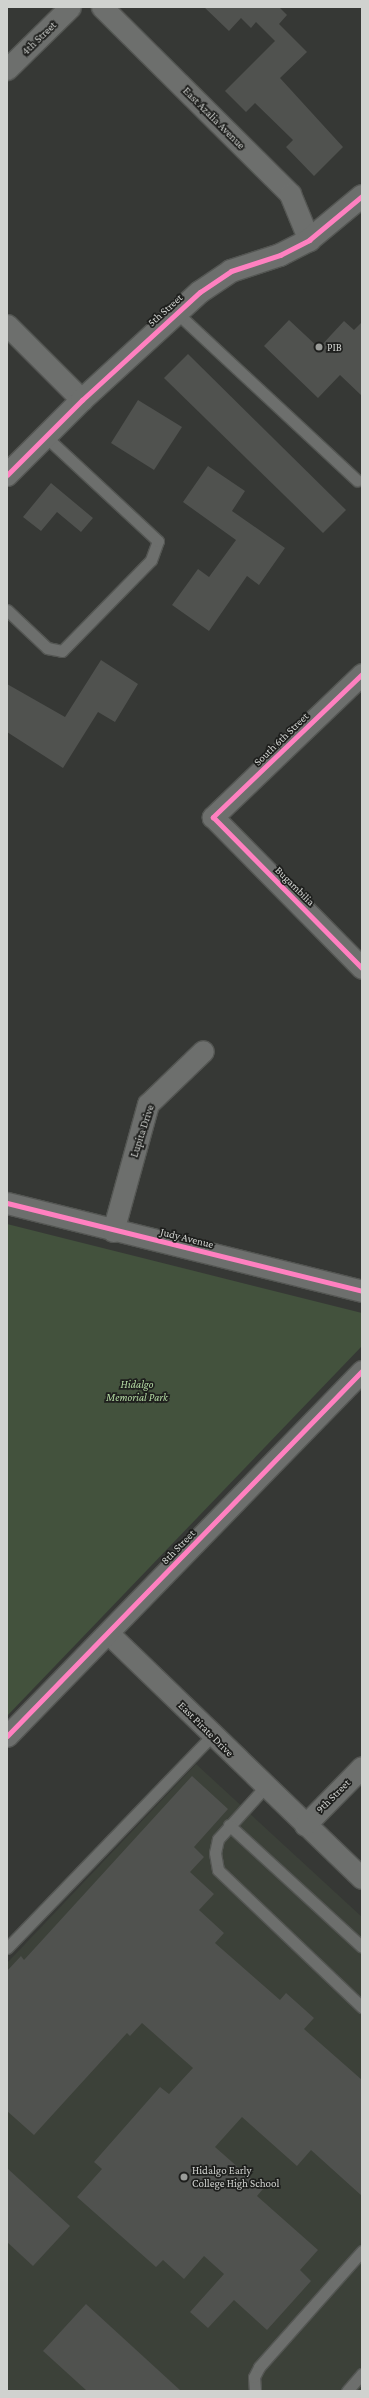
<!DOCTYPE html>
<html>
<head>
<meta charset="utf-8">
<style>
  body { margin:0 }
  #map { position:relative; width:369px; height:2398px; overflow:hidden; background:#363835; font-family:"Crimson Pro",serif }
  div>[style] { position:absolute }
  .built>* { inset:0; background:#3c4139 }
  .green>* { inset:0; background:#43523d }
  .building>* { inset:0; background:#50524f }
  .roads { filter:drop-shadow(1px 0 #545653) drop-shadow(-1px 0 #545653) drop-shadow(0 1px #545653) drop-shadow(0 -1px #545653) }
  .service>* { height:11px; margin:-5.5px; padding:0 5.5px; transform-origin:5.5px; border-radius:5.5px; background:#6d6f6d }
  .minor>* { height:21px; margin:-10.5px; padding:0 10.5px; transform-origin:10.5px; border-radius:10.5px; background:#6d6f6d }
  .tertiary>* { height:22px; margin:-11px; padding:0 11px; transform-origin:11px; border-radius:11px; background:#6d6f6d }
  .cycleway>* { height:5px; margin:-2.5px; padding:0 2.5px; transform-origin:2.5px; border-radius:2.5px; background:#ff80c0 }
  .dots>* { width:11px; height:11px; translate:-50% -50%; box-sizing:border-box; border:2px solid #1e1f1d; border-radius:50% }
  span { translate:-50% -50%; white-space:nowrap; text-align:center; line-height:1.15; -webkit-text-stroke:3.5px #1e1f1d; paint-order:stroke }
  .street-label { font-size:11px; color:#d0d2cf }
  .poi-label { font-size:11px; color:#d0d2cf }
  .left { translate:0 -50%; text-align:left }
  .park-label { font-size:11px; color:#b5dba4; font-style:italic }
  .frame { position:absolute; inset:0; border:8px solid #d0d2cf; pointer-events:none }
</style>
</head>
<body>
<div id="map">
  <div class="built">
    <i style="clip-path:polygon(196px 1764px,362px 1917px,362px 2391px,7px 2391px,7px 1963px)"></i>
  </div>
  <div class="green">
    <i style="clip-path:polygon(7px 1224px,362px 1313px,362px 1346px,7px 1716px)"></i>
  </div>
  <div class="building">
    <i style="clip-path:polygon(204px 7px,279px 7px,287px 15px,279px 24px,307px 52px,280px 78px,343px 147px,314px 176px,286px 147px,293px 140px,255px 103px,246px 112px,225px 91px,275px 41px,256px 22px,251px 28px,241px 18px,229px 31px)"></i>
    <i style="clip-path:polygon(289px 320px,319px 348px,344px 321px,354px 330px,362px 322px,362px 396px,340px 375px,318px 398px,264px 346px)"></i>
    <i style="clip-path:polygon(188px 354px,346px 510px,323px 533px,164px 378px)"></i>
    <i style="clip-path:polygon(138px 400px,182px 427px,154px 470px,111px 443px)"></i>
    <i style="clip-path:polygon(208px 466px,245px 491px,232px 511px,285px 548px,259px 585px,247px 576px,209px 631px,172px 605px,198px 569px,209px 577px,236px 540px,183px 502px)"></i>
    <i style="clip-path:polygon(51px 483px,93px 518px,81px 532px,57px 512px,41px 531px,23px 517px)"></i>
    <i style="clip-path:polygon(101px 660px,138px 684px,115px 722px,98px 712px,63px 768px,7px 732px,7px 684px,65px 717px)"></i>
    <i style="clip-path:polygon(192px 1776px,228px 1809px,194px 1847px,204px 1857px,190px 1872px,214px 1894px,199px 1910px,224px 1933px,215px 1943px,280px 2000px,286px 1993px,314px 2018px,304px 2029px,362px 2080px,362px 2196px,311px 2150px,297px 2166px,242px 2117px,215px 2147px,263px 2189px,257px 2196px,318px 2250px,300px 2270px,311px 2281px,267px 2330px,234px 2300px,208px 2328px,190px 2312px,224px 2274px,204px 2256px,184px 2279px,163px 2260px,156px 2267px,77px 2197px,102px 2169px,94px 2162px,160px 2087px,169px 2094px,193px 2068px,142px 2023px,130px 2036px,127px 2033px,34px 2135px,7px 2111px,7px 1971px,21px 1956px,24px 1960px)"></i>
    <i style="clip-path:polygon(7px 2168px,70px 2226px,33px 2266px,7px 2242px)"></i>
    <i style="clip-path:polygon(86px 2304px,181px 2391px,87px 2391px,43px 2351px)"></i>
  </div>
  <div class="roads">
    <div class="service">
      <i style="left:177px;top:313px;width:246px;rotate:42.9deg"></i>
      <i style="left:7px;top:610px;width:55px;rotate:43.5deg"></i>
      <i style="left:47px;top:648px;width:15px;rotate:11deg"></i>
      <i style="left:62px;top:651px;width:127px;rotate:-45.6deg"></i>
      <i style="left:151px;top:560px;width:20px;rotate:-70deg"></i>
      <i style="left:158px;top:541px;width:153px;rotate:-137.1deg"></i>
      <i style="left:265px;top:1787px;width:70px;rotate:132.1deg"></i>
      <i style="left:218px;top:1839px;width:14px;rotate:102deg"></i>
      <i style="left:215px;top:1853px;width:17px;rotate:80deg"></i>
      <i style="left:218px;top:1870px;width:199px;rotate:43.6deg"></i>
      <i style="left:229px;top:1825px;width:180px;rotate:42.5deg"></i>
      <i style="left:7px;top:1948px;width:295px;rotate:-46deg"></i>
      <i style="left:255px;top:2391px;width:14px;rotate:-94deg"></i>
      <i style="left:254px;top:2377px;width:11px;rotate:-63deg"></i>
      <i style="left:259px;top:2367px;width:155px;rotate:-48.4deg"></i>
      <i style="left:347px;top:2391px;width:23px;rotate:-49deg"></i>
    </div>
    <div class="minor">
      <i style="left:102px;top:7px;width:265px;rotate:44.8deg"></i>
      <i style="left:290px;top:194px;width:50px;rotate:67.6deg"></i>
      <i style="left:7px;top:69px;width:88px;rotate:-44.5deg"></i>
      <i style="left:7px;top:325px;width:106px;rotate:45deg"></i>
      <i style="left:362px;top:674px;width:207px;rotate:136.2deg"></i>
      <i style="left:213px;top:817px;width:212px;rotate:45.4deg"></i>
      <i style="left:7px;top:1203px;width:366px;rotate:13.9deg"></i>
      <i style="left:113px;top:1231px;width:132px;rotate:-74.6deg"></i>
      <i style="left:148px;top:1104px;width:76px;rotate:-43.9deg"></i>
      <i style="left:108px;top:1633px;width:353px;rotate:44deg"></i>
      <i style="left:7px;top:1736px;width:509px;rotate:-45.8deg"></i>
      <i style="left:305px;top:1825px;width:81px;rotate:-45.5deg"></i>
    </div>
    <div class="tertiary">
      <i style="left:7px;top:475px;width:106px;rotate:-45deg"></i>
      <i style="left:82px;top:400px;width:160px;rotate:-42.5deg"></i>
      <i style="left:200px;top:292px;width:37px;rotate:-34deg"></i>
      <i style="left:231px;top:271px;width:52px;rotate:-18.1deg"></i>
      <i style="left:280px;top:255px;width:33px;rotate:-27deg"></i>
      <i style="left:309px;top:240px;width:69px;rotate:-39.7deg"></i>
    </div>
  </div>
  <div class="cycleway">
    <i style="left:7px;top:475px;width:106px;rotate:-45deg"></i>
    <i style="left:82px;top:400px;width:160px;rotate:-42.5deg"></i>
    <i style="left:200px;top:292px;width:37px;rotate:-34deg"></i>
    <i style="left:231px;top:271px;width:52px;rotate:-18.1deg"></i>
    <i style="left:280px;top:255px;width:33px;rotate:-27deg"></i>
    <i style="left:309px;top:240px;width:69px;rotate:-39.7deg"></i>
    <i style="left:362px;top:674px;width:207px;rotate:136.2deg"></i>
    <i style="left:213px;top:817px;width:212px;rotate:45.4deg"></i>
    <i style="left:7px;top:1203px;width:366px;rotate:13.9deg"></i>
    <i style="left:7px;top:1736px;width:509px;rotate:-45.8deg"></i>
  </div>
  <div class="dots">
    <i style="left:319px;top:347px;background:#9a9c99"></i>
    <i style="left:184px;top:2177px;background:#9a9c99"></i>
  </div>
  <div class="street-label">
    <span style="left:39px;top:38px;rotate:-44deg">4th Street</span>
    <span style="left:214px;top:118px;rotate:45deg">East Azalia Avenue</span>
    <span style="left:165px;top:310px;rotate:-42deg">5th Street</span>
    <span style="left:281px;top:739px;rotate:-44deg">South 6th Street</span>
    <span style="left:295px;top:886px;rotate:45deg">Bugambilia</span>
    <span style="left:142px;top:1131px;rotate:-72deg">Lupita Drive</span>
    <span style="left:187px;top:1238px;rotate:14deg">Judy Avenue</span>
    <span style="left:178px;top:1547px;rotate:-46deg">8th Street</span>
    <span style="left:206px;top:1729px;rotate:45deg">East Pirate Drive</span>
    <span style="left:333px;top:1796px;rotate:-45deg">9th Street</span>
  </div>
  <div class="poi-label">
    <span class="left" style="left:327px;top:347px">PIB</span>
    <span class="left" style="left:192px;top:2177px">Hidalgo Early<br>College High School</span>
  </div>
  <div class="park-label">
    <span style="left:137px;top:1391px">Hidalgo<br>Memorial Park</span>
  </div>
  <div class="frame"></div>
</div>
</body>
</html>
